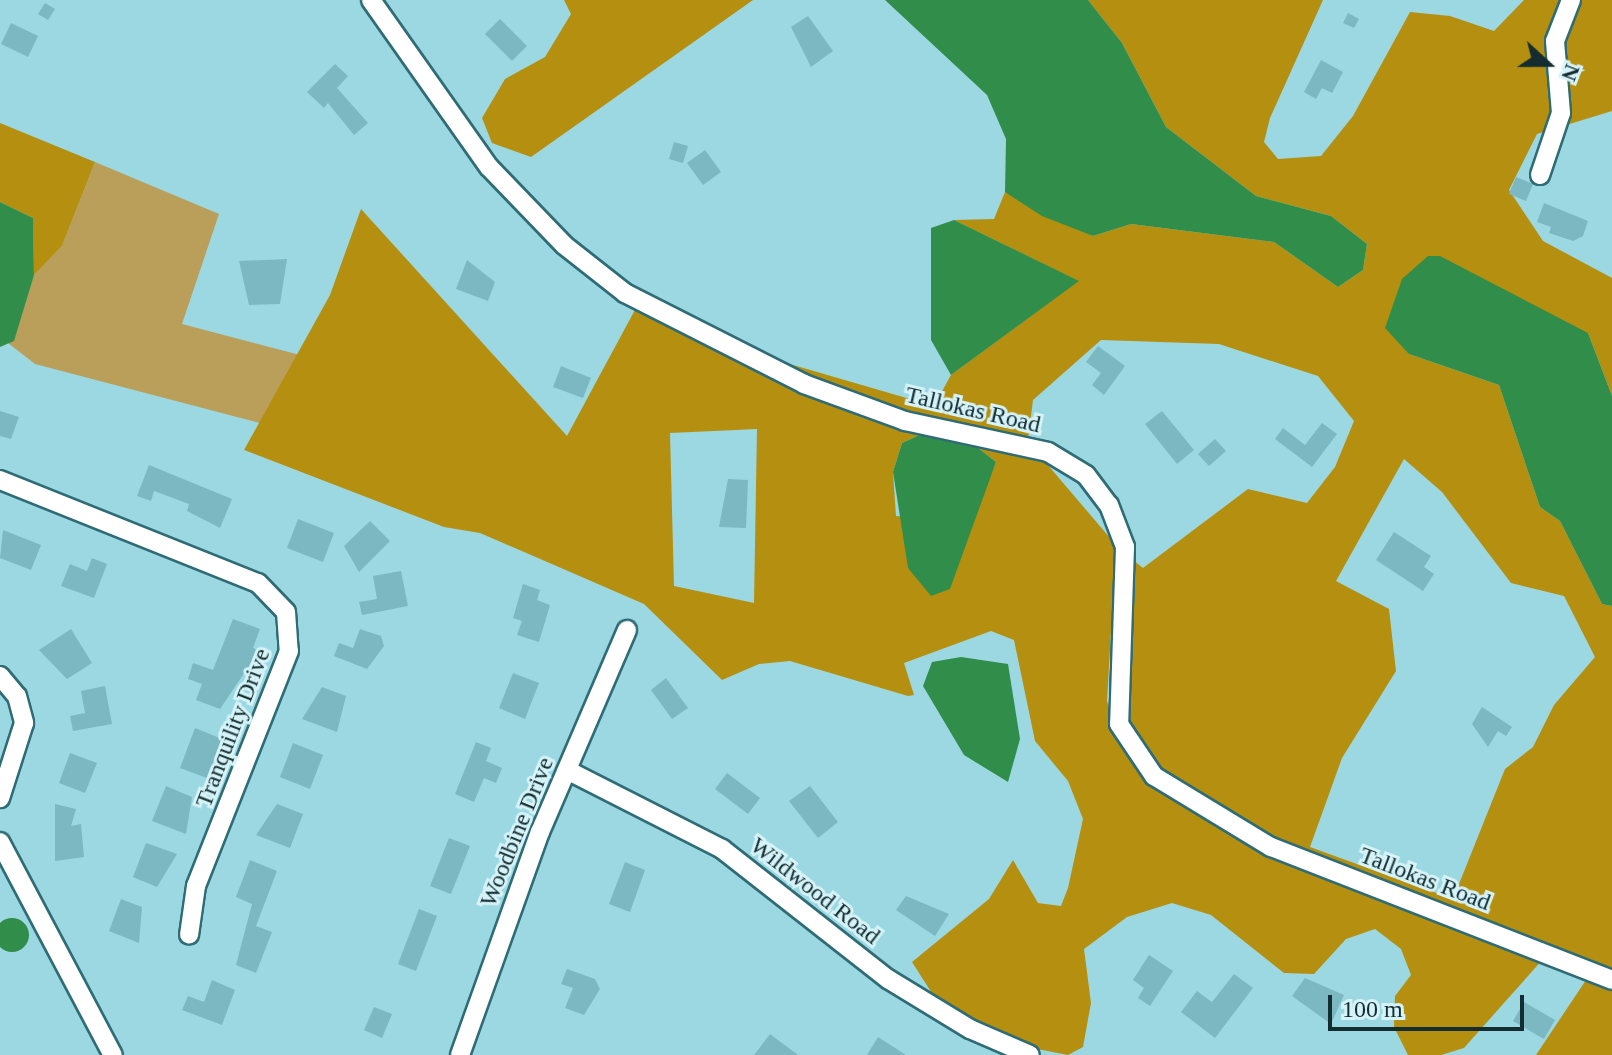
<!DOCTYPE html>
<html>
<head>
<meta charset="utf-8">
<style>
  body { margin:0 }
  #map { position:relative; width:1612px; height:1055px; overflow:hidden; background:#9bd8e2; font-family:"Times New Roman",serif }
  div>[style] { position:absolute }
  .green>* { inset:0; background:#b99f5a }
  .forest>* { inset:0; background:#b58f0f }
  .water>* { inset:0; background:#318d4a }
  .round { border-radius:50% }
  .building>* { inset:0; background:#7bb8c2 }
  .roads { filter:drop-shadow(2px 0 #2f6c75) drop-shadow(-2px 0 #2f6c75) drop-shadow(0 2px #2f6c75) drop-shadow(0 -2px #2f6c75) }
  .minor>* { height:18px; margin:-9px; padding:0 9px; transform-origin:9px; border-radius:9px; background:#fff }
  span { translate:-50% -50%; white-space:nowrap; text-align:center; line-height:1.15; -webkit-text-stroke:6px #d5f3f8; paint-order:stroke }
  .street-label { font-size:24px; color:#142d31 }
  .north { position:absolute; left:1508px; top:24px; width:80px; height:80px; -webkit-text-stroke:6px #d5f3f8; paint-order:stroke; rotate:111deg; font-size:22px; font-weight:700; line-height:32px; text-align:center; color:#142d31 }
  .north::after { content:''; display:block; margin:auto; width:28px; height:36px; background:#142d31; clip-path:polygon(50% 0,100% 100%,50% 72%,0 100%) }
  .scale { position:absolute; left:1328px; top:995px; width:196px; height:36px; box-sizing:border-box; border:4px solid #142d31; border-top:0; padding-left:10px; font-size:24px; line-height:28px; white-space:nowrap; color:#142d31; -webkit-text-stroke:6px #d5f3f8; paint-order:stroke }
</style>
</head>
<body>
<div id="map">
  <div class="green">
    <i style="clip-path:polygon(95px 162px,219px 214px,182px 324px,300px 355px,260px 423px,35px 364px,8px 343px,34px 275px,62px 246px)"></i>
  </div>
  <div class="forest">
    <i style="clip-path:polygon(564px 0,753px 0,531px 157px,492px 143px,482px 118px,505px 79px,545px 57px,571px 14px)"></i>
    <i style="clip-path:polygon(evenodd,1088px 0,1323px 0,1270px 118px,1264px 142px,1278px 159px,1321px 156px,1353px 116px,1410px 12px,1450px 16px,1494px 31px,1524px 0,1612px 0,1612px 111px,1537px 134px,1509px 190px,1543px 241px,1612px 278px,1612px 396px,1588px 333px,1409px 354px,1499px 385px,1540px 507px,1560px 521px,1602px 604px,1612px 606px,1612px 969px,1274px 840px,1159px 772px,1127px 723px,1133px 560px,1143px 568px,1248px 489px,1307px 503px,1335px 467px,1354px 421px,1318px 376px,1219px 344px,1101px 340px,1033px 400px,1028px 440px,907px 414px,769px 358px,934px 406px,951px 375px,1078px 281px,954px 220px,994px 219px,1005px 192px,1093px 236px,1131px 224px,1274px 242px,1338px 287px,1363px 270px,1367px 244px,1331px 216px,1256px 196px,1166px 127px,1122px 43px,1088px 0,1404px 459px,1442px 492px,1511px 583px,1564px 596px,1595px 657px,1554px 705px,1533px 747px,1505px 769px,1453px 899px,1310px 847px,1342px 758px,1396px 671px,1389px 609px,1336px 581px,1404px 459px)"></i>
    <i style="clip-path:polygon(0 123px,95px 162px,62px 246px,34px 275px,33px 218px,0 202px)"></i>
    <i style="clip-path:polygon(evenodd,361px 209px,567px 436px,636px 308px,752px 367px,926px 432px,902px 443px,893px 472px,896px 516px,972px 522px,996px 462px,973px 444px,1041px 457px,1116px 545px,1107px 701px,1119px 742px,1139px 772px,1241px 840px,1543px 959px,1464px 1048px,1441px 1055px,1408px 1055px,1394px 1027px,1395px 996px,1411px 975px,1401px 949px,1375px 929px,1346px 939px,1314px 974px,1284px 973px,1211px 915px,1172px 903px,1127px 917px,1084px 949px,1091px 1003px,1083px 1047px,1068px 1055px,1027px 1047px,935px 998px,912px 962px,989px 899px,1013px 860px,1038px 903px,1061px 906px,1068px 888px,1083px 819px,1068px 781px,1035px 741px,1014px 640px,991px 631px,904px 663px,914px 695px,908px 696px,790px 661px,759px 664px,722px 680px,644px 604px,480px 533px,444px 527px,244px 450px,330px 295px,361px 209px,757px 429px,754px 603px,674px 586px,670px 433px,757px 429px)"></i>
    <i style="clip-path:polygon(1588px 977px,1612px 987px,1612px 1055px,1536px 1055px)"></i>
  </div>
  <div class="water">
    <i style="clip-path:polygon(885px 0,1088px 0,1122px 43px,1166px 127px,1256px 196px,1331px 216px,1367px 244px,1363px 270px,1338px 287px,1274px 242px,1131px 224px,1093px 236px,1042px 216px,1005px 192px,1006px 139px,987px 95px)"></i>
    <i style="clip-path:polygon(0 202px,33px 218px,34px 275px,14px 341px,0 347px)"></i>
    <i style="clip-path:polygon(954px 220px,1079px 281px,951px 375px,931px 340px,931px 228px)"></i>
    <i style="clip-path:polygon(1428px 256px,1440px 256px,1588px 333px,1612px 396px,1612px 606px,1602px 604px,1560px 521px,1540px 507px,1499px 385px,1409px 354px,1385px 328px,1402px 279px)"></i>
    <i style="clip-path:polygon(926px 432px,973px 444px,996px 462px,950px 589px,931px 596px,908px 568px,893px 472px,902px 443px)"></i>
    <i style="clip-path:polygon(961px 657px,1008px 664px,1020px 739px,1008px 782px,964px 755px,923px 686px,932px 662px)"></i>
    <i class="round" style="left:-5px;top:918px;width:34px;height:34px"></i>
  </div>
  <div class="building">
    <i style="clip-path:polygon(45px 3px,55px 9px,48px 20px,38px 14px)"></i>
    <i style="clip-path:polygon(1348px 13px,1359px 19px,1354px 28px,1343px 23px)"></i>
    <i style="clip-path:polygon(808px 16px,833px 51px,811px 67px,791px 27px)"></i>
    <i style="clip-path:polygon(500px 19px,527px 46px,512px 61px,485px 34px)"></i>
    <i style="clip-path:polygon(11px 23px,38px 36px,28px 57px,1px 44px)"></i>
    <i style="clip-path:polygon(1321px 60px,1343px 72px,1332px 93px,1322px 88px,1316px 99px,1304px 92px)"></i>
    <i style="clip-path:polygon(335px 64px,348px 76px,337px 88px,368px 123px,354px 135px,328px 103px,324px 108px,307px 92px)"></i>
    <i style="clip-path:polygon(674px 142px,688px 146px,683px 163px,669px 159px)"></i>
    <i style="clip-path:polygon(705px 150px,721px 172px,703px 185px,687px 163px)"></i>
    <i style="clip-path:polygon(1516px 177px,1533px 184px,1526px 201px,1509px 194px)"></i>
    <i style="clip-path:polygon(1544px 203px,1588px 221px,1583px 236px,1573px 241px,1549px 233px,1551px 227px,1537px 222px)"></i>
    <i style="clip-path:polygon(287px 259px,280px 304px,249px 305px,239px 261px)"></i>
    <i style="clip-path:polygon(467px 260px,495px 282px,488px 301px,456px 289px)"></i>
    <i style="clip-path:polygon(1098px 346px,1125px 366px,1104px 395px,1092px 385px,1101px 373px,1086px 362px)"></i>
    <i style="clip-path:polygon(561px 366px,591px 378px,583px 398px,553px 387px)"></i>
    <i style="clip-path:polygon(0 411px,19px 417px,11px 439px,0 436px)"></i>
    <i style="clip-path:polygon(1162px 411px,1194px 450px,1177px 464px,1145px 424px)"></i>
    <i style="clip-path:polygon(1322px 423px,1337px 434px,1312px 467px,1275px 439px,1283px 428px,1305px 445px)"></i>
    <i style="clip-path:polygon(1215px 439px,1226px 451px,1209px 466px,1198px 454px)"></i>
    <i style="clip-path:polygon(149px 465px,232px 499px,220px 528px,187px 511px,189px 504px,154px 491px,151px 501px,137px 496px)"></i>
    <i style="clip-path:polygon(728px 479px,748px 480px,746px 528px,719px 527px)"></i>
    <i style="clip-path:polygon(298px 519px,334px 533px,323px 562px,287px 548px)"></i>
    <i style="clip-path:polygon(370px 521px,390px 541px,359px 572px,344px 546px)"></i>
    <i style="clip-path:polygon(3px 530px,41px 545px,31px 570px,0 558px)"></i>
    <i style="clip-path:polygon(1394px 532px,1431px 556px,1424px 567px,1434px 574px,1423px 591px,1376px 560px)"></i>
    <i style="clip-path:polygon(92px 558px,107px 564px,94px 598px,61px 586px,70px 564px,87px 571px)"></i>
    <i style="clip-path:polygon(401px 571px,408px 606px,362px 615px,359px 602px,377px 599px,373px 576px)"></i>
    <i style="clip-path:polygon(523px 584px,540px 590px,537px 600px,550px 605px,539px 642px,517px 635px,522px 621px,513px 618px)"></i>
    <i style="clip-path:polygon(233px 619px,260px 629px,253px 648px,259px 651px,220px 709px,196px 700px,202px 684px,188px 679px,193px 663px,213px 670px)"></i>
    <i style="clip-path:polygon(71px 629px,92px 663px,67px 679px,39px 650px)"></i>
    <i style="clip-path:polygon(360px 629px,381px 636px,384px 646px,367px 669px,334px 656px,339px 643px,353px 648px)"></i>
    <i style="clip-path:polygon(513px 673px,539px 683px,525px 719px,499px 708px)"></i>
    <i style="clip-path:polygon(666px 678px,688px 708px,672px 719px,651px 690px)"></i>
    <i style="clip-path:polygon(105px 686px,112px 724px,73px 731px,70px 716px,85px 713px,81px 691px)"></i>
    <i style="clip-path:polygon(322px 687px,346px 696px,337px 732px,302px 719px)"></i>
    <i style="clip-path:polygon(1482px 707px,1512px 727px,1506px 736px,1498px 731px,1488px 747px,1472px 724px)"></i>
    <i style="clip-path:polygon(195px 728px,222px 739px,207px 778px,180px 768px)"></i>
    <i style="clip-path:polygon(476px 742px,491px 748px,486px 761px,502px 768px,496px 783px,484px 778px,474px 802px,455px 794px)"></i>
    <i style="clip-path:polygon(293px 743px,323px 755px,310px 789px,280px 777px)"></i>
    <i style="clip-path:polygon(70px 753px,97px 763px,85px 793px,59px 783px)"></i>
    <i style="clip-path:polygon(727px 773px,760px 798px,748px 814px,715px 789px)"></i>
    <i style="clip-path:polygon(166px 786px,192px 797px,186px 834px,152px 821px)"></i>
    <i style="clip-path:polygon(810px 786px,838px 822px,818px 838px,789px 801px)"></i>
    <i style="clip-path:polygon(55px 804px,76px 809px,71px 826px,81px 824px,84px 857px,55px 861px)"></i>
    <i style="clip-path:polygon(277px 804px,303px 814px,290px 848px,256px 835px)"></i>
    <i style="clip-path:polygon(449px 838px,470px 846px,451px 894px,430px 886px)"></i>
    <i style="clip-path:polygon(146px 843px,177px 854px,157px 887px,133px 877px)"></i>
    <i style="clip-path:polygon(250px 860px,277px 871px,256px 926px,272px 932px,256px 973px,236px 965px,252px 904px,236px 897px)"></i>
    <i style="clip-path:polygon(625px 862px,645px 870px,630px 912px,609px 904px)"></i>
    <i style="clip-path:polygon(906px 896px,949px 914px,935px 936px,896px 910px)"></i>
    <i style="clip-path:polygon(121px 899px,142px 907px,139px 943px,109px 931px)"></i>
    <i style="clip-path:polygon(419px 909px,437px 916px,416px 971px,398px 964px)"></i>
    <i style="clip-path:polygon(1149px 955px,1173px 971px,1150px 1006px,1138px 998px,1144px 988px,1133px 980px)"></i>
    <i style="clip-path:polygon(567px 969px,595px 979px,600px 989px,584px 1015px,565px 1008px,573px 988px,561px 984px)"></i>
    <i style="clip-path:polygon(1234px 974px,1253px 988px,1215px 1038px,1181px 1012px,1197px 991px,1212px 1002px)"></i>
    <i style="clip-path:polygon(1305px 978px,1344px 995px,1331px 1024px,1292px 996px)"></i>
    <i style="clip-path:polygon(212px 980px,235px 990px,222px 1025px,182px 1010px,188px 996px,204px 1002px)"></i>
    <i style="clip-path:polygon(1524px 1002px,1555px 1020px,1544px 1039px,1513px 1021px)"></i>
    <i style="clip-path:polygon(374px 1007px,392px 1014px,382px 1038px,364px 1030px)"></i>
    <i style="clip-path:polygon(770px 1034px,798px 1055px,754px 1055px)"></i>
    <i style="clip-path:polygon(878px 1037px,906px 1055px,867px 1055px)"></i>
  </div>
  <div class="roads">
    <div class="minor">
      <i style="left:371px;top:0;width:204px;rotate:54.8deg"></i>
      <i style="left:489px;top:167px;width:108px;rotate:46.1deg"></i>
      <i style="left:564px;top:245px;width:78px;rotate:38.2deg"></i>
      <i style="left:625px;top:293px;width:201px;rotate:26.9deg"></i>
      <i style="left:804px;top:384px;width:108px;rotate:20.1deg"></i>
      <i style="left:905px;top:421px;width:146px;rotate:12.2deg"></i>
      <i style="left:1048px;top:452px;width:44px;rotate:31.2deg"></i>
      <i style="left:1086px;top:475px;width:38px;rotate:53deg"></i>
      <i style="left:1109px;top:505px;width:45px;rotate:69.1deg"></i>
      <i style="left:1125px;top:547px;width:177px;rotate:91.9deg"></i>
      <i style="left:1119px;top:724px;width:63px;rotate:56.1deg"></i>
      <i style="left:1154px;top:776px;width:137px;rotate:31.3deg"></i>
      <i style="left:1271px;top:847px;width:366px;rotate:21.3deg"></i>
      <i style="left:1540px;top:175px;width:65px;rotate:-71.3deg"></i>
      <i style="left:1561px;top:113px;width:72px;rotate:-94.8deg"></i>
      <i style="left:1555px;top:41px;width:44px;rotate:-68.7deg"></i>
      <i style="left:0;top:480px;width:278px;rotate:21.8deg"></i>
      <i style="left:258px;top:583px;width:40px;rotate:46deg"></i>
      <i style="left:286px;top:612px;width:39px;rotate:86deg"></i>
      <i style="left:289px;top:651px;width:253px;rotate:111.6deg"></i>
      <i style="left:196px;top:886px;width:49px;rotate:98.1deg"></i>
      <i style="left:0;top:676px;width:26px;rotate:50deg"></i>
      <i style="left:17px;top:696px;width:28px;rotate:75deg"></i>
      <i style="left:24px;top:723px;width:79px;rotate:107.7deg"></i>
      <i style="left:567px;top:770px;width:174px;rotate:27deg"></i>
      <i style="left:722px;top:849px;width:211px;rotate:38.1deg"></i>
      <i style="left:888px;top:979px;width:96px;rotate:31.4deg"></i>
      <i style="left:970px;top:1029px;width:65px;rotate:23.4deg"></i>
      <i style="left:0;top:842px;width:241px;rotate:62.1deg"></i>
      <i style="left:460px;top:1055px;width:237px;rotate:-70.3deg"></i>
      <i style="left:540px;top:832px;width:220px;rotate:-66.7deg"></i>
    </div>
  </div>
  <div class="street-label">
    <span style="left:973px;top:410px;rotate:13deg">Tallokas Road</span>
    <span style="left:233px;top:728px;rotate:-69deg">Tranquility Drive</span>
    <span style="left:517px;top:832px;rotate:-68deg">Woodbine Drive</span>
    <span style="left:1425px;top:879px;rotate:21deg">Tallokas Road</span>
    <span style="left:815px;top:891px;rotate:38deg">Wildwood Road</span>
  </div>
  <div class="north">N</div>
  <div class="scale">100 m</div>
</div>
</body>
</html>
